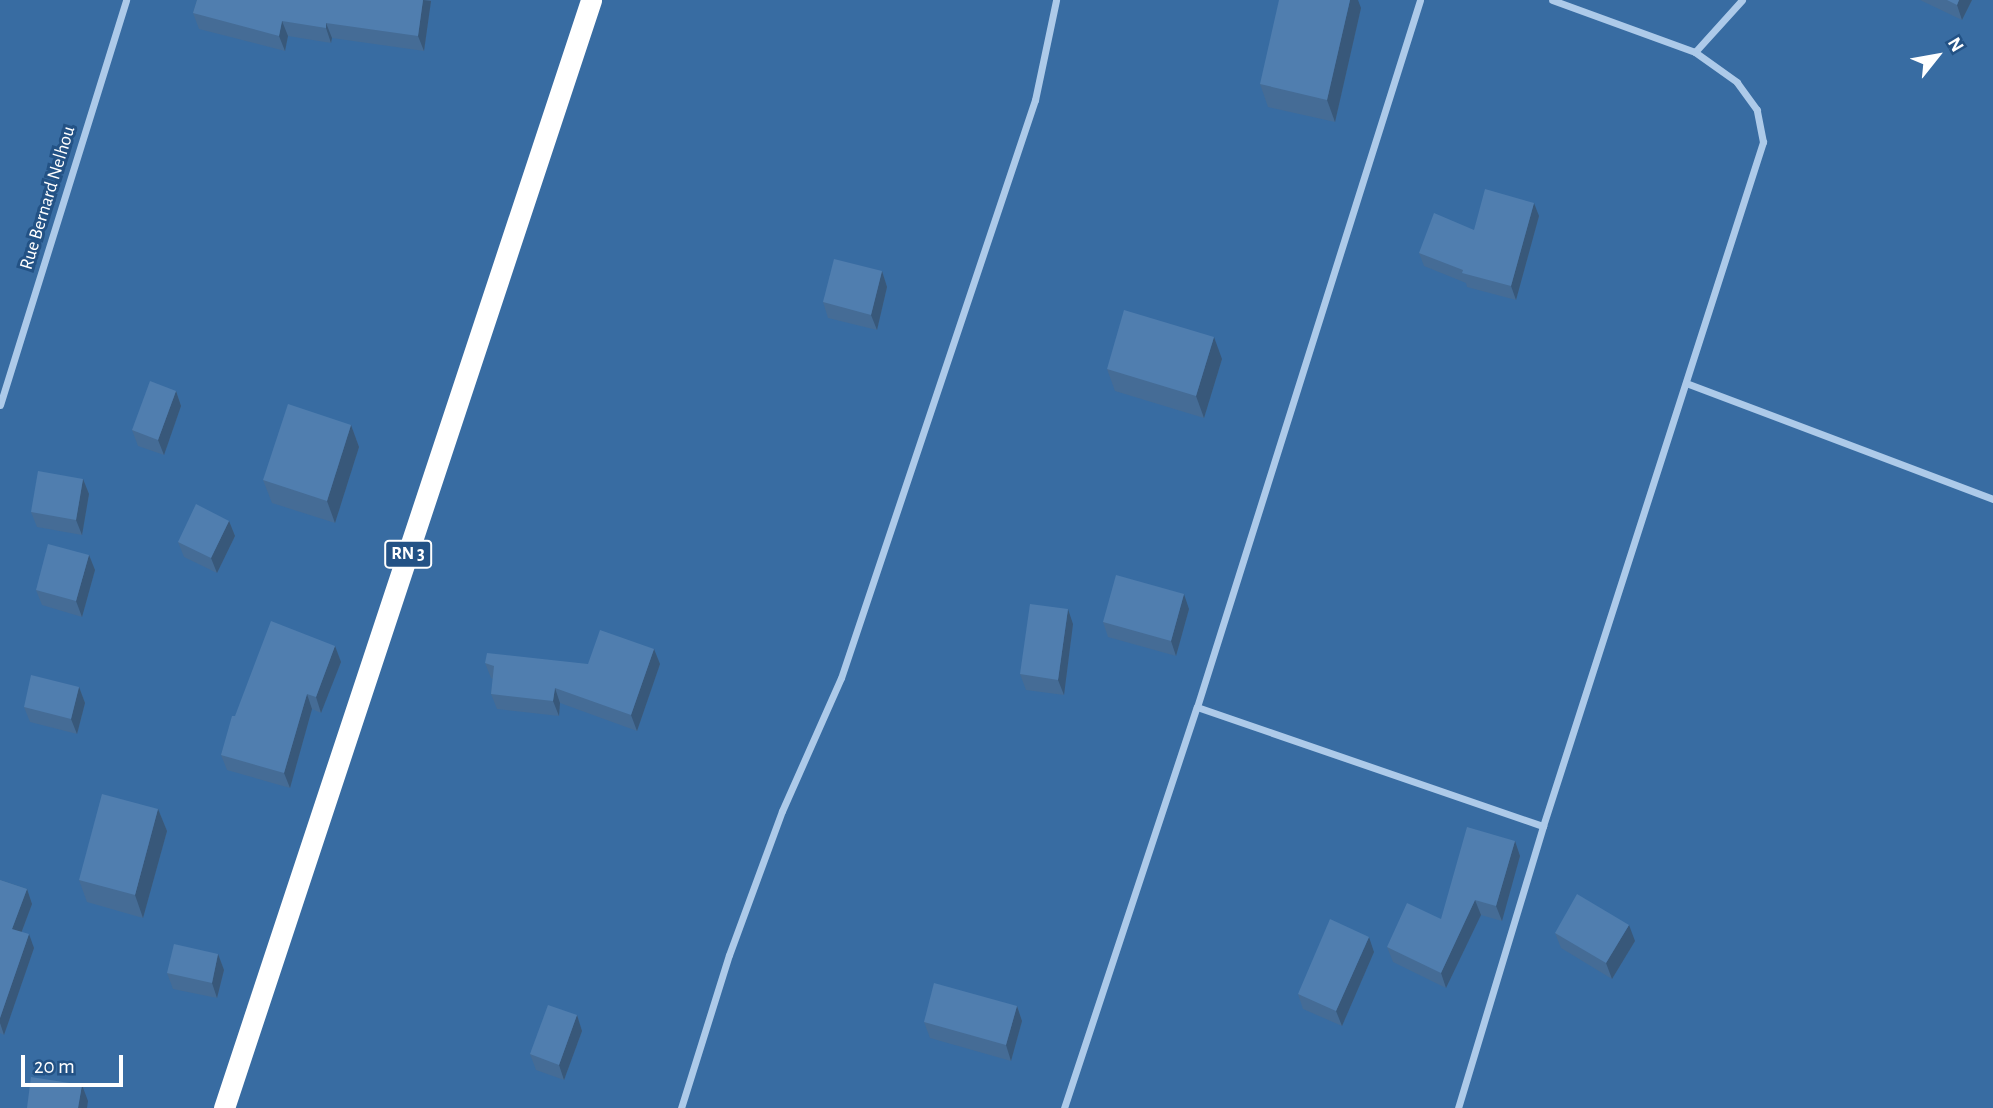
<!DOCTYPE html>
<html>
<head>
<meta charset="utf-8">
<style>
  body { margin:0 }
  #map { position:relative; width:1993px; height:1108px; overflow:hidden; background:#235285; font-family:"Alegreya Sans",sans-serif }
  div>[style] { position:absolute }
  .green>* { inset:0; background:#386ca2 }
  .street>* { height:7px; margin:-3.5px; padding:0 3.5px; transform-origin:3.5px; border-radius:3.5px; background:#adcae9 }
  .highway>* { height:21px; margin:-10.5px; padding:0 10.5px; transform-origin:10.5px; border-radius:10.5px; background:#fff }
  .wall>* { inset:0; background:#456c96 }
  .shaded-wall>* { inset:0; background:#38587a }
  .building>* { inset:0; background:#507eaf }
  span { translate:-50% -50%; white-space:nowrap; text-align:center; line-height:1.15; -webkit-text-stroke:6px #235285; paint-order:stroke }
  .shield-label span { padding:2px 5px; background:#235285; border:2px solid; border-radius:5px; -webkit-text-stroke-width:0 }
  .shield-label { font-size:18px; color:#fff; font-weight:700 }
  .street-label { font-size:19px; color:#fff }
  .north { position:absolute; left:1902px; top:21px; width:70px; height:70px; -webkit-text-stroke:5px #235285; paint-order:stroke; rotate:59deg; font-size:19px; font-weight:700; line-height:28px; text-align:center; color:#fff }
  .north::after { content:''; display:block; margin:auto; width:24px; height:32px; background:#fff; clip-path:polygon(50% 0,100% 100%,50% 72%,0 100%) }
  .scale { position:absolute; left:21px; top:1055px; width:102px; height:32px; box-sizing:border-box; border:4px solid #fff; border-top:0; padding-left:9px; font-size:21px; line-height:24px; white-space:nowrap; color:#fff; -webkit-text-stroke:5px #235285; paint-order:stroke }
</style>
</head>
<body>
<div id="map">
  <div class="green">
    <i style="clip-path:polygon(0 0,1993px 0,1993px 1108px,0 1108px)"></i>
  </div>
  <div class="street">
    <i style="left:1695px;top:52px;width:70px;rotate:-47.9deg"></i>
    <i style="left:1686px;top:383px;width:328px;rotate:20.7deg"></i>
    <i style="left:0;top:405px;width:424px;rotate:-72.7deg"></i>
    <i style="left:1197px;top:707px;width:366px;rotate:19deg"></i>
    <i style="left:681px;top:1108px;width:160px;rotate:-72.6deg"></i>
    <i style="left:729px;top:955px;width:153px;rotate:-69.8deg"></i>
    <i style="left:782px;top:811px;width:145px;rotate:-66.1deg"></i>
    <i style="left:841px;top:678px;width:610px;rotate:-71.45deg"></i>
    <i style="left:1035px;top:100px;width:102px;rotate:-78.1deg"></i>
    <i style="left:1064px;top:1108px;width:422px;rotate:-71.7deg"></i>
    <i style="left:1197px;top:707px;width:741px;rotate:-72.49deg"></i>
    <i style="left:1458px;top:1108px;width:295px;rotate:-73.2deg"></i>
    <i style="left:1543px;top:826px;width:719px;rotate:-72.17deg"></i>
    <i style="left:1763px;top:142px;width:33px;rotate:-101deg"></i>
    <i style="left:1757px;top:110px;width:34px;rotate:-126deg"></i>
    <i style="left:1737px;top:82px;width:52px;rotate:-144.5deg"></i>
    <i style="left:1695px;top:52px;width:152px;rotate:-160deg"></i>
  </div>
  <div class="highway">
    <i style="left:224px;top:1108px;width:1167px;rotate:-71.67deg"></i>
  </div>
  <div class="wall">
    <i style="clip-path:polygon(197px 0,430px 0,431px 1px,424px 51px,332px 38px,331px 43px,288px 36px,285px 51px,199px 29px,193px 13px)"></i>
    <i style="clip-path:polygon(1920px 0,1972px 0,1962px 20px)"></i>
    <i style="clip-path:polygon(1361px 8px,1335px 122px,1268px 107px,1260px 84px)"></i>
    <i style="clip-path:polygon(1539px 216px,1516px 300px,1467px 287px,1466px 283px,1424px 266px,1419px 253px,1474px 230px)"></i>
    <i style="clip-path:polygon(882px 271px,887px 287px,877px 330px,828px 318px,823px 302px)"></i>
    <i style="clip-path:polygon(1222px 359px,1204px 418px,1115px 391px,1107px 369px)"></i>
    <i style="clip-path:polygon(176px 391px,181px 406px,164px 455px,138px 446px,132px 430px)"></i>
    <i style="clip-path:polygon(351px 425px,359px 447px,335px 523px,272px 503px,263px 480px)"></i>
    <i style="clip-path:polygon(83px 479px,89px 494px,82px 535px,37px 527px,31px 512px)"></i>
    <i style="clip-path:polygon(229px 521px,235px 536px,217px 573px,184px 557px,178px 542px)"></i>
    <i style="clip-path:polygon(89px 555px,95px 570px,82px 617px,42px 605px,36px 590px)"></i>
    <i style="clip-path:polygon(1189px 609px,1176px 656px,1108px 637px,1103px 622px)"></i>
    <i style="clip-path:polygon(1073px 624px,1064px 695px,1026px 690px,1020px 674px)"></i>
    <i style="clip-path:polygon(335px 646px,341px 662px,321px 713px,312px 709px,290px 788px,227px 770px,221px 755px,235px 716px)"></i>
    <i style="clip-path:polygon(654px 649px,660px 664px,637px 731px,560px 703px,559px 716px,497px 709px,491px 694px,493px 679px,491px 678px,485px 663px,588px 664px)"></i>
    <i style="clip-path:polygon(79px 687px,85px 703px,77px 734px,30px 722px,24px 707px)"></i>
    <i style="clip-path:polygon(158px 809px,167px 831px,143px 918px,87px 902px,79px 880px)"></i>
    <i style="clip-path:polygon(1515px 841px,1520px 856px,1502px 921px,1481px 915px,1446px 988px,1393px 962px,1387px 947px,1441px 919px)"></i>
    <i style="clip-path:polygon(0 880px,27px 889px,32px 904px,22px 932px,34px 948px,4px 1035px,0 1033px)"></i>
    <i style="clip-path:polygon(1555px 933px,1635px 941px,1612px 979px,1561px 948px)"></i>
    <i style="clip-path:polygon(1374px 952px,1342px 1026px,1303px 1009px,1298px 994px)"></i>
    <i style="clip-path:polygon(218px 954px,224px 970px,217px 998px,173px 989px,167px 973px)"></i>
    <i style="clip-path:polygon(1017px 1006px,1022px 1021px,1011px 1061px,930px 1038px,924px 1022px)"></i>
    <i style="clip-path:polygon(577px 1015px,582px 1031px,564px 1080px,536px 1070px,530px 1054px)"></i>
  </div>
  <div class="shaded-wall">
    <i style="clip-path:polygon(423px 0,431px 1px,424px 51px,418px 36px)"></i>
    <i style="clip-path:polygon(1350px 0,1358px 0,1361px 8px,1335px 122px,1327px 100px)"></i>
    <i style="clip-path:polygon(1959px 0,1972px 0,1962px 20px,1957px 5px)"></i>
    <i style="clip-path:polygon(282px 21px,288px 36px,285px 51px,279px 36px)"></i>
    <i style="clip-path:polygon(326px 23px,332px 38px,331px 43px,326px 28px)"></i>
    <i style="clip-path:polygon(1534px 203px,1539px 216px,1516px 300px,1511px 286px)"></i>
    <i style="clip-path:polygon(882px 271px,887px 287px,877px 330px,871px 315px)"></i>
    <i style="clip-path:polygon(1214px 337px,1222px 359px,1204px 418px,1196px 396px)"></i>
    <i style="clip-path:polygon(176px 391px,181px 406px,164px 455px,158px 440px)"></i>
    <i style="clip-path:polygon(351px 425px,359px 447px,335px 523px,327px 501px)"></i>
    <i style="clip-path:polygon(83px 479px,89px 494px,82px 535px,76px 520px)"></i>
    <i style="clip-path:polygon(229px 521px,235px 536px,217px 573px,211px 558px)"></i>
    <i style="clip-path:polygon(89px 555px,95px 570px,82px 617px,76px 601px)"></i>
    <i style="clip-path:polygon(1184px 594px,1189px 609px,1176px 656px,1171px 641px)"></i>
    <i style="clip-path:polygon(1068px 609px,1073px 624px,1064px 695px,1058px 680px)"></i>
    <i style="clip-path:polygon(335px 646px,341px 662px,321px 713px,316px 697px)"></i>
    <i style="clip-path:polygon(654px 649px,660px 664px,637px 731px,631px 715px)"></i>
    <i style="clip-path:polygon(79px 687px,85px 703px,77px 734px,71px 719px)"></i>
    <i style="clip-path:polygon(555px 688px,560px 703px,559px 716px,553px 701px)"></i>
    <i style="clip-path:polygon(307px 694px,312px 709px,290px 788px,284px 773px)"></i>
    <i style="clip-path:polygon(158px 809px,167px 831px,143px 918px,135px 895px)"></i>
    <i style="clip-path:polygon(1515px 841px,1520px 856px,1502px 921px,1496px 906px)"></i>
    <i style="clip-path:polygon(27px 889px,32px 904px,17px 944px,12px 929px)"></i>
    <i style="clip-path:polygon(1475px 900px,1481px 915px,1446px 988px,1441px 973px)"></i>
    <i style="clip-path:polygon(1629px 925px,1635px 941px,1612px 979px,1606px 963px)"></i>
    <i style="clip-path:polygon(29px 934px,34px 948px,4px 1035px,0 1023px,0 1018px)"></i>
    <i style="clip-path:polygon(1369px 937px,1374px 952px,1342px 1026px,1336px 1011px)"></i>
    <i style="clip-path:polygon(218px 954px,224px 970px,217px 998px,212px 983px)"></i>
    <i style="clip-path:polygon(1017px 1006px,1022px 1021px,1011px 1061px,1006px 1045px)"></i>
    <i style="clip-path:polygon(577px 1015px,582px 1031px,564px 1080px,559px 1065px)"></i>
    <i style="clip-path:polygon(82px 1085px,88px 1101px,87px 1108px,78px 1108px)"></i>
  </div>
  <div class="building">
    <i style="clip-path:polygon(197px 0,423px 0,418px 36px,326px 23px,326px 28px,282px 21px,279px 36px,193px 13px)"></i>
    <i style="clip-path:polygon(1279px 0,1350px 0,1327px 100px,1260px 84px)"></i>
    <i style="clip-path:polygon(1947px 0,1959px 0,1957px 5px)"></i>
    <i style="clip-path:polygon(1485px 189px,1534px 203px,1511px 286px,1462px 273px,1463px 270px,1419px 253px,1434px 213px,1474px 230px)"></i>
    <i style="clip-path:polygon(834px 259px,882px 271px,871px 315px,823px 302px)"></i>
    <i style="clip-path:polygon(1124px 310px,1214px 337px,1196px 396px,1107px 369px)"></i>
    <i style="clip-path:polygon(150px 381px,176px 391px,158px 440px,132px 430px)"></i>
    <i style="clip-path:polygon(288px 404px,351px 425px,327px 501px,263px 480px)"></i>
    <i style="clip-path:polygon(38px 471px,83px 479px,76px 520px,31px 512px)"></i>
    <i style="clip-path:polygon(196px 504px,229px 521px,211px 558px,178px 542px)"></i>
    <i style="clip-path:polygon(48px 544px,89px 555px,76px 601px,36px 590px)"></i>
    <i style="clip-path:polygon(1116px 575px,1184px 594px,1171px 641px,1103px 622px)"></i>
    <i style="clip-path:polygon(1030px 604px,1068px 609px,1058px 680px,1020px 674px)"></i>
    <i style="clip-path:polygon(271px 621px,335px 646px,316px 697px,307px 694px,284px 773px,221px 755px,232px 716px,235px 716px)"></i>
    <i style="clip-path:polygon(600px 630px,654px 649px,631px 715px,555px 688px,553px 701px,491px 694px,494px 666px,485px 663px,487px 653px,588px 664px)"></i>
    <i style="clip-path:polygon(31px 675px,79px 687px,71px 719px,24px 707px)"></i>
    <i style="clip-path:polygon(102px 794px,158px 809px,135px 895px,79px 880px)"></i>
    <i style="clip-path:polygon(1467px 827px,1515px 841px,1496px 906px,1475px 900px,1441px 973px,1387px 947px,1407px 903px,1441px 919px)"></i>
    <i style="clip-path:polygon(0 880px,27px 889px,12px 929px,29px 934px,0 1018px)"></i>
    <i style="clip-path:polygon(1577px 894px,1629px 925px,1606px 963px,1555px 933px)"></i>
    <i style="clip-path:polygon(1330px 919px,1369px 937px,1336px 1011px,1298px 994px)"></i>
    <i style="clip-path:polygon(174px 944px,218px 954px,212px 983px,167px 973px)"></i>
    <i style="clip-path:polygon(934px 983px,1017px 1006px,1006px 1045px,924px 1022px)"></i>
    <i style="clip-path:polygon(548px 1005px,577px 1015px,559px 1065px,530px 1054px)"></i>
    <i style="clip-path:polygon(31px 1077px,82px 1085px,78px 1108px,27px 1108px)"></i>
  </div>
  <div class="shield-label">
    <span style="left:408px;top:554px">RN 3</span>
  </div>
  <div class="street-label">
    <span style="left:48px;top:198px;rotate:-73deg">Rue Bernard Nelhou</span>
  </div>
  <div class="north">N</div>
  <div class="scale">20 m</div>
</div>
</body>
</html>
